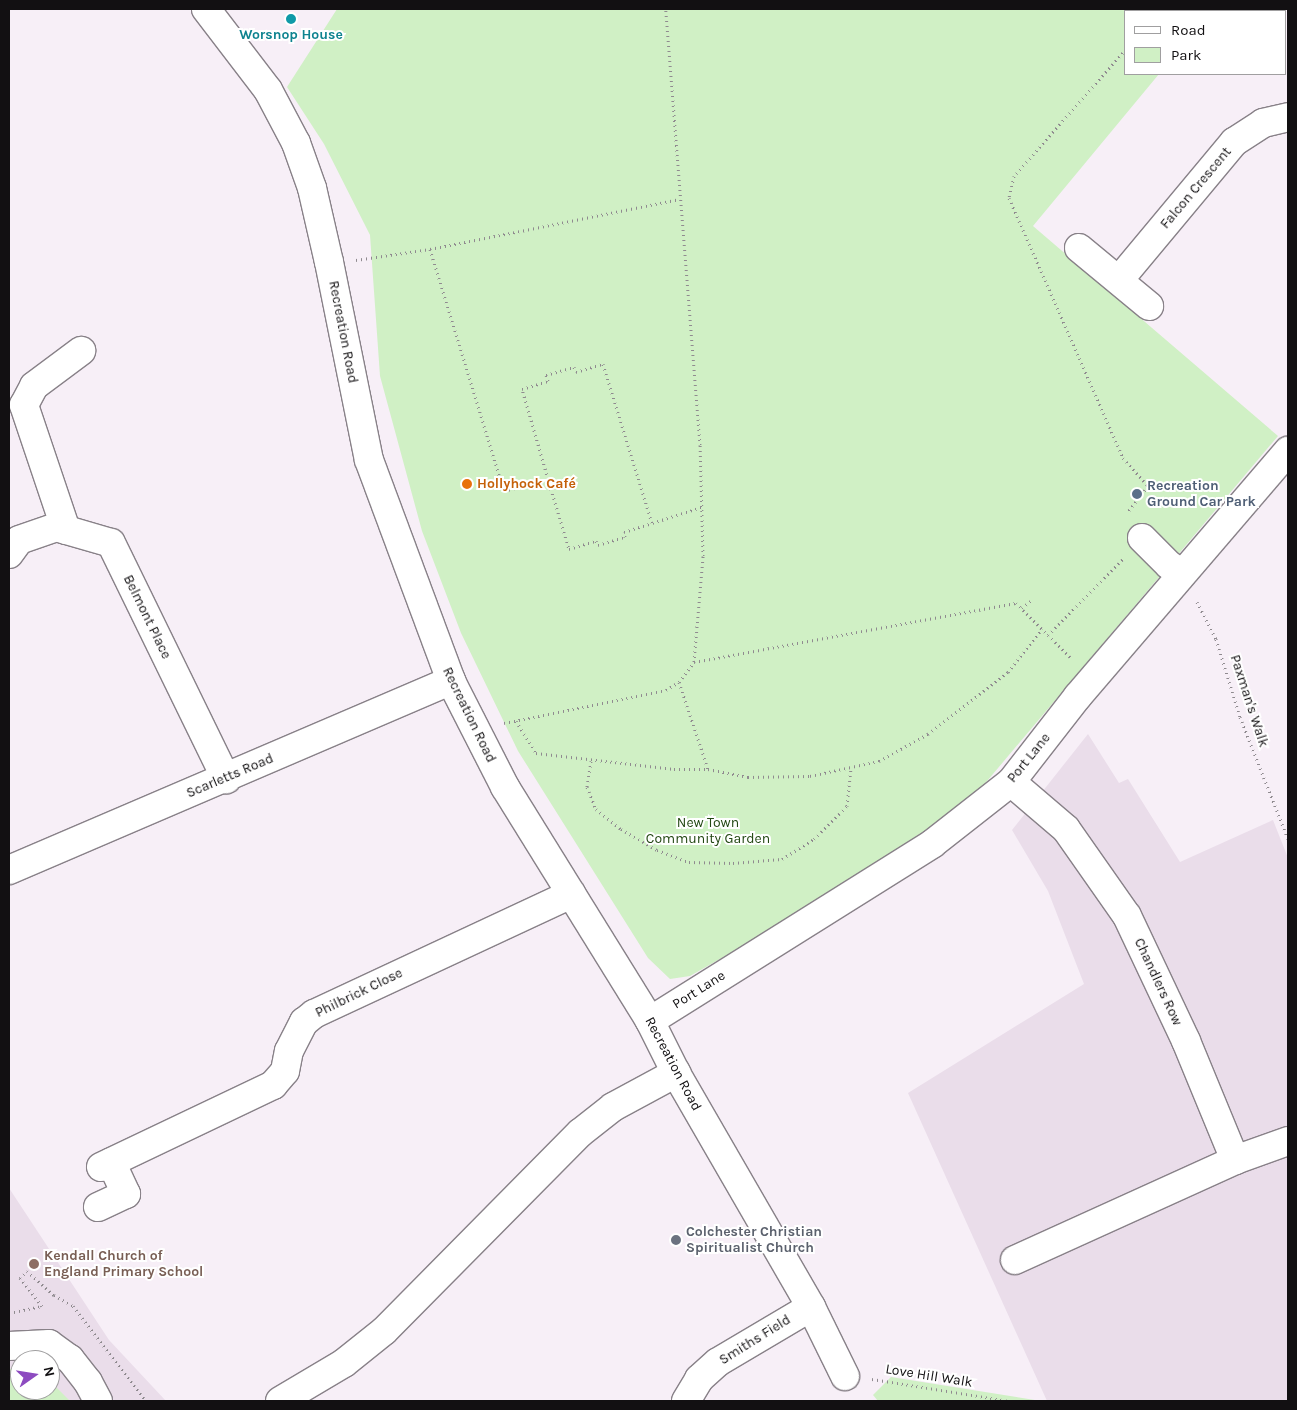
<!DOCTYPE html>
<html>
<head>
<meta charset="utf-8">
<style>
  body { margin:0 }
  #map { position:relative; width:1297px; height:1410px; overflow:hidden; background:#f7eff7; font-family:Karla,sans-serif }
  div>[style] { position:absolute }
  .built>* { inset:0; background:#eaddea }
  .green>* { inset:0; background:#d0f0c5 }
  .path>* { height:3px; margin-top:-1.5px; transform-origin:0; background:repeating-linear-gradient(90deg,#8f8a8f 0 1px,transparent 0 5px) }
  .roads { filter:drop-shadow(1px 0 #888188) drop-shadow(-1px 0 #888188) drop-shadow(0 1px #888188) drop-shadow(0 -1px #888188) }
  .minor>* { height:28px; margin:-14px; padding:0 14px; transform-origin:14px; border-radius:14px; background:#fff }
  .dots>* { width:14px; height:14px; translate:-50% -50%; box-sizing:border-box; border:2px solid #fff; border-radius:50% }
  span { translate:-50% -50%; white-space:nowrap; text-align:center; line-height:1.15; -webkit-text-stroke:4px #fff; paint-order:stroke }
  .culture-label { font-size:14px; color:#0d838f; font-weight:700 }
  .street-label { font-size:14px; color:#121012 }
  .food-label { font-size:14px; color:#c56008; font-weight:700 }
  .left { translate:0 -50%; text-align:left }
  .service-label { font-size:14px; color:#4e5e75; font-weight:700 }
  .park-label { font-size:14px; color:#224712 }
  .worship-label { font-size:14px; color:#5b616d; font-weight:700 }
  .education-label { font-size:14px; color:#785e54; font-weight:700 }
  .frame { position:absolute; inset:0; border:10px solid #121012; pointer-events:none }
  .legend { position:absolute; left:1124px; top:10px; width:162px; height:65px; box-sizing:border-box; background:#fff; border:1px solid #a09fa0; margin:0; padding:6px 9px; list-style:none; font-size:15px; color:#121012 }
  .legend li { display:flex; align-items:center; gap:10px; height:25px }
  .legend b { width:25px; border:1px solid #a09fa0 }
  .north { position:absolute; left:10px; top:1350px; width:50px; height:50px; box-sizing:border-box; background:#fff; border:1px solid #a09fa0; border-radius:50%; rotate:77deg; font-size:14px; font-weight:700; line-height:20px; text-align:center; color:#121012 }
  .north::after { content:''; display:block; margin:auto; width:18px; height:22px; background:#8d4bc0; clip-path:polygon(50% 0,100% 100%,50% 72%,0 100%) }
</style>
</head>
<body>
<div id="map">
  <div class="built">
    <i style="clip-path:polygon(1088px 734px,1119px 783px,1128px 779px,1180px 862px,1273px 820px,1288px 858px,1288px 1401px,1047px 1401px,908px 1093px,1084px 984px,1048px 891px,1012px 830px)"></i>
    <i style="clip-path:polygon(evenodd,9px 1188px,109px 1340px,166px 1401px,9px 1401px,9px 1188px,20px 1360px,50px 1360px,50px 1390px,20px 1390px,20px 1360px)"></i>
  </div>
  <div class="green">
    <i style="clip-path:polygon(337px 9px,1213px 9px,1126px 11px,1126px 74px,1159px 74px,1033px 226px,1278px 436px,966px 806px,884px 866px,690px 976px,670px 979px,648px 958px,518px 751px,461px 633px,422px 531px,380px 376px,370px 235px,324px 144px,287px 87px)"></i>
    <i style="clip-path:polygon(20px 1368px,20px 1390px,50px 1390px,50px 1381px,70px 1401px,9px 1401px,9px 1369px)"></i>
    <i style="clip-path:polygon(891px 1377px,1041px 1401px,878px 1401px,873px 1395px)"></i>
  </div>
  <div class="path">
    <i style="left:1159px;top:11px;width:3px;rotate:-45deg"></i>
    <i style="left:1126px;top:49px;width:169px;rotate:131.4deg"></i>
    <i style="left:1014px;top:176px;width:23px;rotate:103deg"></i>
    <i style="left:1009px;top:198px;width:284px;rotate:66.3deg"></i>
    <i style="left:1123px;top:458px;width:38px;rotate:48deg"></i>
    <i style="left:1148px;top:486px;width:34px;rotate:128deg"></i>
    <i style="left:430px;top:249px;width:253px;rotate:73deg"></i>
    <i style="left:504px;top:491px;width:46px;rotate:-15.3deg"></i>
    <i style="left:548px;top:479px;width:73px;rotate:73.3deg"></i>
    <i style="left:569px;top:549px;width:28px;rotate:-17deg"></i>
    <i style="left:596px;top:541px;width:4px;rotate:63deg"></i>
    <i style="left:598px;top:545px;width:28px;rotate:-17deg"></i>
    <i style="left:625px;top:537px;width:5px;rotate:-101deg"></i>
    <i style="left:624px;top:532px;width:82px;rotate:-17.8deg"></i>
    <i style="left:356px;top:260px;width:75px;rotate:-8.5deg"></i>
    <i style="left:430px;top:249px;width:255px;rotate:-11.3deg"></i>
    <i style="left:548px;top:479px;width:94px;rotate:-106.1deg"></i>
    <i style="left:522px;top:389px;width:27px;rotate:-17deg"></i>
    <i style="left:548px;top:381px;width:6px;rotate:-108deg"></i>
    <i style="left:546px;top:375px;width:29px;rotate:-16deg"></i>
    <i style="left:574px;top:367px;width:5px;rotate:68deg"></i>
    <i style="left:576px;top:372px;width:28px;rotate:-17deg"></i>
    <i style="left:603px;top:364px;width:166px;rotate:72.9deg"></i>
    <i style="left:1197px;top:602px;width:42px;rotate:62.8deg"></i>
    <i style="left:1216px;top:639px;width:82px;rotate:72.9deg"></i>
    <i style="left:1240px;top:717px;width:131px;rotate:68.5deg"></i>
    <i style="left:1022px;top:608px;width:13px;rotate:-39deg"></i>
    <i style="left:1048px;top:635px;width:34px;rotate:45deg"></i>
    <i style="left:694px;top:662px;width:327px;rotate:-10.4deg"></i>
    <i style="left:1016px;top:603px;width:45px;rotate:45deg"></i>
    <i style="left:1048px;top:635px;width:107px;rotate:-45.4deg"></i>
    <i style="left:679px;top:682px;width:92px;rotate:71.6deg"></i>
    <i style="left:708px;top:769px;width:41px;rotate:11.3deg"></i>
    <i style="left:748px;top:777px;width:62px;rotate:-0.9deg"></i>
    <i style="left:810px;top:776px;width:71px;rotate:-12.3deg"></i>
    <i style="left:879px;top:761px;width:56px;rotate:-28.9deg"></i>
    <i style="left:928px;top:734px;width:101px;rotate:-37.8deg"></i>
    <i style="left:1008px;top:672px;width:55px;rotate:-51.7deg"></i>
    <i style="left:516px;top:721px;width:38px;rotate:58deg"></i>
    <i style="left:536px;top:753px;width:139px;rotate:6.6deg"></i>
    <i style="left:674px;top:769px;width:34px"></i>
    <i style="left:504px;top:723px;width:165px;rotate:-11.5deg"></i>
    <i style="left:666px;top:690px;width:15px;rotate:-32deg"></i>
    <i style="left:679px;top:682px;width:25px;rotate:-53deg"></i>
    <i style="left:694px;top:662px;width:106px;rotate:-85.1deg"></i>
    <i style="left:703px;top:556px;width:111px;rotate:-91.5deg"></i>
    <i style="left:700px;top:445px;width:437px;rotate:-94.5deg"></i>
    <i style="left:591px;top:761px;width:26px;rotate:99deg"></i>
    <i style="left:587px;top:787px;width:24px;rotate:68deg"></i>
    <i style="left:596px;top:809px;width:32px;rotate:39deg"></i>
    <i style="left:621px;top:829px;width:42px;rotate:30.3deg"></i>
    <i style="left:657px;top:850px;width:34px;rotate:21deg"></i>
    <i style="left:689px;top:862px;width:44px;rotate:1.3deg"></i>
    <i style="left:733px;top:863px;width:49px;rotate:-4.7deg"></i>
    <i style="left:782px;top:859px;width:38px;rotate:-32deg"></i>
    <i style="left:814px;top:839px;width:47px;rotate:-45deg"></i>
    <i style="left:847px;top:806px;width:39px;rotate:-84deg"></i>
    <i style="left:9px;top:1313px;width:34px;rotate:-12deg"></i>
    <i style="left:42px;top:1306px;width:36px;rotate:-128deg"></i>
    <i style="left:20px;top:1278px;width:10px;rotate:-45deg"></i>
    <i style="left:27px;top:1271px;width:36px;rotate:42deg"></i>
    <i style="left:54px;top:1295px;width:22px;rotate:30deg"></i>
    <i style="left:73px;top:1306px;width:120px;rotate:52.5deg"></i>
    <i style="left:872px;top:1379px;width:140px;rotate:9.1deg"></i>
  </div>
  <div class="roads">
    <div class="minor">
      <i style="left:206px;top:9px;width:102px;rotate:52.6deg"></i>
      <i style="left:268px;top:90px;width:60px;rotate:62.2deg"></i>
      <i style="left:296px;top:143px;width:48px;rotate:70.4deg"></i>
      <i style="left:312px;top:188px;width:76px;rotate:77.1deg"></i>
      <i style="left:329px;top:262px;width:202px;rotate:78.6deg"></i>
      <i style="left:369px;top:460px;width:236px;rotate:69.6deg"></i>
      <i style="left:451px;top:681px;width:119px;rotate:63deg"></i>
      <i style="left:505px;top:787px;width:275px;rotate:58.2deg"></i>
      <i style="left:650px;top:1021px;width:58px;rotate:63.4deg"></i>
      <i style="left:676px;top:1073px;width:270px;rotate:60deg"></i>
      <i style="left:811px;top:1307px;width:77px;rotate:63.8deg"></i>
      <i style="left:1079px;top:248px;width:91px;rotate:39.6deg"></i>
      <i style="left:1119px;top:280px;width:180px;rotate:-50.2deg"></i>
      <i style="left:1234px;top:142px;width:35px;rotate:-33deg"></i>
      <i style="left:1263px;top:123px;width:26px;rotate:-13deg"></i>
      <i style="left:66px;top:530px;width:132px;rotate:-108.6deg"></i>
      <i style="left:24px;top:405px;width:21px;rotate:-62deg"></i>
      <i style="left:34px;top:386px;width:59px;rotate:-36.7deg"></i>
      <i style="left:1142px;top:538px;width:38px;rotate:45deg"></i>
      <i style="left:1169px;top:565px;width:15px;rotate:32deg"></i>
      <i style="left:9px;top:554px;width:17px;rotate:-54deg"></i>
      <i style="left:19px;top:540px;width:39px;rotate:-19deg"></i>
      <i style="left:56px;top:527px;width:57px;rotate:16.2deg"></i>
      <i style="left:111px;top:543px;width:263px;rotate:64deg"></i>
      <i style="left:1011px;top:782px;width:72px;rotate:40.5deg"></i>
      <i style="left:1066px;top:829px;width:106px;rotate:55deg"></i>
      <i style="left:1127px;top:916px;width:138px;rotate:64.7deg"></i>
      <i style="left:1186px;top:1041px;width:129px;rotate:67.6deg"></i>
      <i style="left:1235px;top:1160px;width:56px;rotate:-19.7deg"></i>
      <i style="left:9px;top:870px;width:481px;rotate:-23.2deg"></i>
      <i style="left:650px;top:1021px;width:333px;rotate:-32.1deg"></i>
      <i style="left:932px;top:844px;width:100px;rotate:-38.1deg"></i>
      <i style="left:1011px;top:782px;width:109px;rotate:-52.1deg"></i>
      <i style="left:1078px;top:696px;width:323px;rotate:-49.4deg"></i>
      <i style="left:101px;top:1167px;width:191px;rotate:-25.5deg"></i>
      <i style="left:273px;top:1085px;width:18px;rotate:-49deg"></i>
      <i style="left:285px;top:1071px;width:20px;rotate:-79deg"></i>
      <i style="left:289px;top:1051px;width:33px;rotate:-63deg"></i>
      <i style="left:304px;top:1022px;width:13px;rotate:-39deg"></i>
      <i style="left:314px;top:1014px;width:284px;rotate:-25deg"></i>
      <i style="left:98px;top:1207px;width:31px;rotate:-25deg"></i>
      <i style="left:126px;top:1194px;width:35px;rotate:-115deg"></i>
      <i style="left:1015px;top:1260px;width:242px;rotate:-24.4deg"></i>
      <i style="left:9px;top:1346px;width:40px;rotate:-2.9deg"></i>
      <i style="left:49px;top:1344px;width:26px;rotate:36deg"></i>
      <i style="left:70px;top:1359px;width:29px;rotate:52deg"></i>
      <i style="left:88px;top:1382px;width:21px;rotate:62deg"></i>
      <i style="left:280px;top:1401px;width:74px;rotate:-30.7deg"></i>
      <i style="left:344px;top:1363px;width:51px;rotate:-38.7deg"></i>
      <i style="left:384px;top:1331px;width:279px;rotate:-45.3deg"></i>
      <i style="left:580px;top:1133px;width:42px;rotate:-38.2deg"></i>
      <i style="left:613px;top:1107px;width:72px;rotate:-28.4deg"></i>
      <i style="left:686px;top:1401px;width:26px;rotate:-59deg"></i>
      <i style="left:699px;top:1379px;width:25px;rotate:-42deg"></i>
      <i style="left:718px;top:1362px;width:108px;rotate:-30.6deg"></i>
    </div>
  </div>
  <div class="dots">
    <i style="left:291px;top:19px;background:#0f9aa8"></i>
    <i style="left:467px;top:484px;background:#e8710a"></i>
    <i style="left:1137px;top:494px;background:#5c6f8a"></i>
    <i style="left:676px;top:1240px;background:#6b7280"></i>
    <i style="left:34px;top:1264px;background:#8d6e63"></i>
  </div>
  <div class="culture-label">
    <span style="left:291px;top:35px">Worsnop House</span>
  </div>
  <div class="street-label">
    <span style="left:1196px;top:188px;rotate:-50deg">Falcon Crescent</span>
    <span style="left:343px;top:332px;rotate:79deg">Recreation Road</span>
    <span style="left:147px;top:617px;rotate:64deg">Belmont Place</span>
    <span style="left:1249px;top:701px;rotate:72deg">Paxman's Walk</span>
    <span style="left:469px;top:715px;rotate:64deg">Recreation Road</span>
    <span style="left:1029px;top:758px;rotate:-51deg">Port Lane</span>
    <span style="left:230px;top:776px;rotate:-23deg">Scarletts Road</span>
    <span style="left:1158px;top:982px;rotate:65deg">Chandlers Row</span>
    <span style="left:699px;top:990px;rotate:-32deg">Port Lane</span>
    <span style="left:359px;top:993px;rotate:-26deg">Philbrick Close</span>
    <span style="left:673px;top:1064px;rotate:62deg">Recreation Road</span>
    <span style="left:755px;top:1340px;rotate:-32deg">Smiths Field</span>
    <span style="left:929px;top:1376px;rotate:9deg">Love Hill Walk</span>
  </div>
  <div class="food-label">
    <span class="left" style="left:477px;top:484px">Hollyhock Café</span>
  </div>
  <div class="service-label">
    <span class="left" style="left:1147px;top:494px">Recreation<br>Ground Car Park</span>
  </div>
  <div class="park-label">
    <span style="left:708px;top:831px">New Town<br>Community Garden</span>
  </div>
  <div class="worship-label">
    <span class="left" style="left:686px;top:1240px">Colchester Christian<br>Spiritualist Church</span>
  </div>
  <div class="education-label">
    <span class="left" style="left:44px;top:1264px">Kendall Church of<br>England Primary School</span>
  </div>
  <div class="frame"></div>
  <ul class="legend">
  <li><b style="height:6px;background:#fff"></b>Road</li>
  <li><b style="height:14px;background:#d0f0c5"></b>Park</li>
  </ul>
  <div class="north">N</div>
</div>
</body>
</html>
